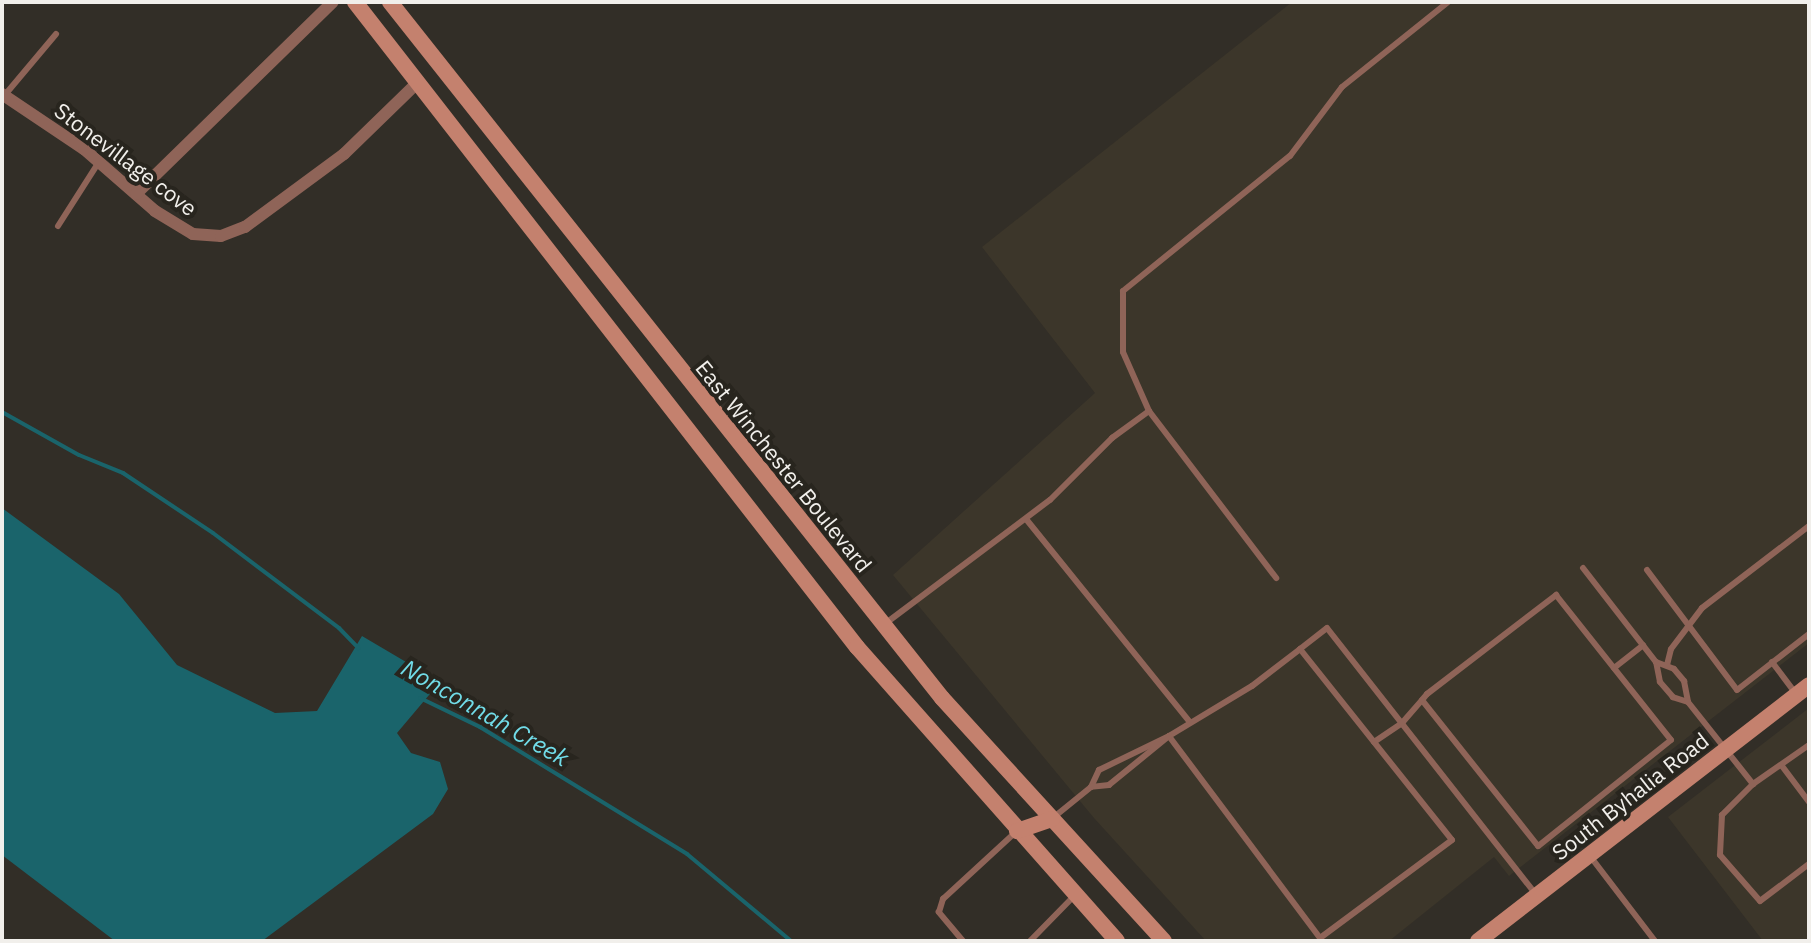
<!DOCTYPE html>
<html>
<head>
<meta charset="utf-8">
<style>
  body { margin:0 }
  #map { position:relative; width:1811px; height:943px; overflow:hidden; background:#322e27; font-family:"IBM Plex Sans",sans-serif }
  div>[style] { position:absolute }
  .built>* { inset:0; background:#3c362a }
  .water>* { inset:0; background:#1a646b }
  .stream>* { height:4px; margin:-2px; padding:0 2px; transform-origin:2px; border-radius:2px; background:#1a646b }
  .lane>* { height:6px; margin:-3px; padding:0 3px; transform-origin:3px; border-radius:3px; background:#8f6458 }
  .street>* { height:12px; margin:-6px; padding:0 6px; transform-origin:6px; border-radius:6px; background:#8f6458 }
  .secondary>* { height:16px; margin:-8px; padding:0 8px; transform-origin:8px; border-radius:8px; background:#c4816e }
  span { translate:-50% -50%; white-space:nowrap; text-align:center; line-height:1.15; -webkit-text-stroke:8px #28251e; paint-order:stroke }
  .street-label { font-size:22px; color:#f1efeb }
  .water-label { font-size:24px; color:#71dce8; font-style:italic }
  .frame { position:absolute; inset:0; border:4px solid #f1efeb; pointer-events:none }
</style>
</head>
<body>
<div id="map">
  <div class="built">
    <i style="clip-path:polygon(1292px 2px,1809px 2px,1809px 643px,1509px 876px,1494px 857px,1389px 941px,1206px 941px,1094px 818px,893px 575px,1095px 393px,982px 247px)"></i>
    <i style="clip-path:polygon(1809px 708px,1809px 941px,1763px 941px,1668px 817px)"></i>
  </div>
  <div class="water">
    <i style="clip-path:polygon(2px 508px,119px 594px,177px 665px,275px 713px,317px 711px,362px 636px,440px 682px,397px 733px,411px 753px,440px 762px,448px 789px,433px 814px,262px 941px,115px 941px,2px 855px)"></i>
  </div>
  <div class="stream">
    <i style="left:2px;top:412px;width:88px;rotate:29.2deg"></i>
    <i style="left:79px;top:455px;width:48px;rotate:22.2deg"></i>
    <i style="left:123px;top:473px;width:108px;rotate:33.7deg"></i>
    <i style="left:213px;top:533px;width:158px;rotate:37deg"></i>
    <i style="left:339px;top:628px;width:28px;rotate:46deg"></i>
    <i style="left:420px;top:698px;width:67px;rotate:25.8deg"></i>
    <i style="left:480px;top:727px;width:243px;rotate:31.5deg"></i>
    <i style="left:687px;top:854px;width:136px;rotate:39.9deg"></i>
  </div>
  <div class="lane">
    <i style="left:4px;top:96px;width:81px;rotate:-50deg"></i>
    <i style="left:58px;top:226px;width:76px;rotate:-57.4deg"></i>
    <i style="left:1149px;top:411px;width:64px;rotate:-113.8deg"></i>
    <i style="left:1123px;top:352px;width:61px;rotate:-90deg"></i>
    <i style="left:1123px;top:291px;width:215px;rotate:-39deg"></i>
    <i style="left:1290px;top:156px;width:86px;rotate:-53deg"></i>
    <i style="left:1342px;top:87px;width:136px;rotate:-38.7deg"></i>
    <i style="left:1026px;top:519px;width:261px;rotate:51.1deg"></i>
    <i style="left:1583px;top:568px;width:119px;rotate:52.2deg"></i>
    <i style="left:1647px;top:570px;width:150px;rotate:53.1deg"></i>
    <i style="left:1737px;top:690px;width:91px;rotate:-37.9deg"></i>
    <i style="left:886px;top:623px;width:205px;rotate:-36.9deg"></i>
    <i style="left:1050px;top:500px;width:88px;rotate:-45deg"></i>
    <i style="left:1112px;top:438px;width:46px;rotate:-36.1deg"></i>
    <i style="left:1149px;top:411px;width:210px;rotate:52.7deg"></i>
    <i style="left:1300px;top:649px;width:244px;rotate:51.5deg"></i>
    <i style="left:1452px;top:840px;width:164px;rotate:143.4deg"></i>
    <i style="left:1320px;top:938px;width:252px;rotate:-126.8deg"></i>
    <i style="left:1169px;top:736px;width:97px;rotate:-31.1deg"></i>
    <i style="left:1252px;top:686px;width:61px;rotate:-37.6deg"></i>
    <i style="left:1300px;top:649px;width:34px;rotate:-38deg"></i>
    <i style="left:1327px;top:628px;width:337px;rotate:51.9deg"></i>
    <i style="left:1772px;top:662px;width:38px;rotate:53deg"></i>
    <i style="left:1667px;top:665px;width:16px;rotate:-76deg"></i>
    <i style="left:1671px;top:649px;width:51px;rotate:-52.9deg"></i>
    <i style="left:1702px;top:608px;width:135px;rotate:-37.5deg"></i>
    <i style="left:1614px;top:668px;width:37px;rotate:-38deg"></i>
    <i style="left:1688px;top:702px;width:16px;rotate:-162deg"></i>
    <i style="left:1673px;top:697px;width:20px;rotate:-131deg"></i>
    <i style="left:1660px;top:682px;width:20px;rotate:-101deg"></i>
    <i style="left:1656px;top:662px;width:19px;rotate:21deg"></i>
    <i style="left:1674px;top:669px;width:16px;rotate:50deg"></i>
    <i style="left:1684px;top:681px;width:21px;rotate:79deg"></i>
    <i style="left:1688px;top:702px;width:105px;rotate:51.6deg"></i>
    <i style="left:1753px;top:784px;width:44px;rotate:135deg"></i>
    <i style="left:1722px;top:815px;width:40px;rotate:92.9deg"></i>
    <i style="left:1720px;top:855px;width:61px;rotate:49deg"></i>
    <i style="left:1760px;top:901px;width:61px;rotate:-37.1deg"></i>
    <i style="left:1374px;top:742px;width:34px;rotate:-34deg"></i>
    <i style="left:1402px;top:723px;width:30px;rotate:-49deg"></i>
    <i style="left:1422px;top:700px;width:8px;rotate:-50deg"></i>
    <i style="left:1427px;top:694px;width:163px;rotate:-37.5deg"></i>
    <i style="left:1556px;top:595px;width:185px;rotate:51.6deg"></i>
    <i style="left:1671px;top:740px;width:170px;rotate:141.4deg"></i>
    <i style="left:1538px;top:846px;width:186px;rotate:-128.5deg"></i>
    <i style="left:1782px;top:766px;width:45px;rotate:53.1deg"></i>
    <i style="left:1753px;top:784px;width:68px;rotate:-34.9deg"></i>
    <i style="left:1054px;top:817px;width:48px;rotate:-39deg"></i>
    <i style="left:1091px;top:787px;width:19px;rotate:-65deg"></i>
    <i style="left:1099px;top:770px;width:78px;rotate:-25.9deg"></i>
    <i style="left:1169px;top:736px;width:77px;rotate:140.8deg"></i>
    <i style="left:1109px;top:785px;width:18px;rotate:174deg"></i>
    <i style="left:1590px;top:856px;width:107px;rotate:52.6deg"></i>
    <i style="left:963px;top:941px;width:38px;rotate:-130deg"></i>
    <i style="left:939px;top:912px;width:14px;rotate:-73deg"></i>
    <i style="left:943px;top:899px;width:100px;rotate:-42.6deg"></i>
    <i style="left:1030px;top:941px;width:64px;rotate:-45.6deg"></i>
  </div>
  <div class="street">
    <i style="left:2px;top:94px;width:99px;rotate:33.9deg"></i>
    <i style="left:84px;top:149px;width:94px;rotate:41.1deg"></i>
    <i style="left:155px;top:211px;width:44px;rotate:31.2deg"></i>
    <i style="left:193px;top:234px;width:28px;rotate:4deg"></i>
    <i style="left:221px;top:236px;width:26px;rotate:-21deg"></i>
    <i style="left:245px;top:227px;width:123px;rotate:-36.4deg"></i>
    <i style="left:344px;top:154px;width:103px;rotate:-44.2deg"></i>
    <i style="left:136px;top:194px;width:275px;rotate:-44.3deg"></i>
  </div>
  <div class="secondary">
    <i style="left:355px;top:2px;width:817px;rotate:52.11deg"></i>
    <i style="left:857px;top:647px;width:392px;rotate:48.5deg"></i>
    <i style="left:390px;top:2px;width:888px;rotate:51.58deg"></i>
    <i style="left:942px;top:698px;width:329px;rotate:47.6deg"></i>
    <i style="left:1017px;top:831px;width:37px;rotate:-19deg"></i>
    <i style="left:1478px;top:941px;width:418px;rotate:-37.7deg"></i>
  </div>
  <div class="street-label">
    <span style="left:126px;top:159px;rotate:37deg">Stonevillage cove</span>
    <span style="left:784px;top:466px;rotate:51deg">East Winchester Boulevard</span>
    <span style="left:1630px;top:796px;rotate:-38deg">South Byhalia Road</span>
  </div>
  <div class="water-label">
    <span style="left:485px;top:713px;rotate:30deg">Nonconnah Creek</span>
  </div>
  <div class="frame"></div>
</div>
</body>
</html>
